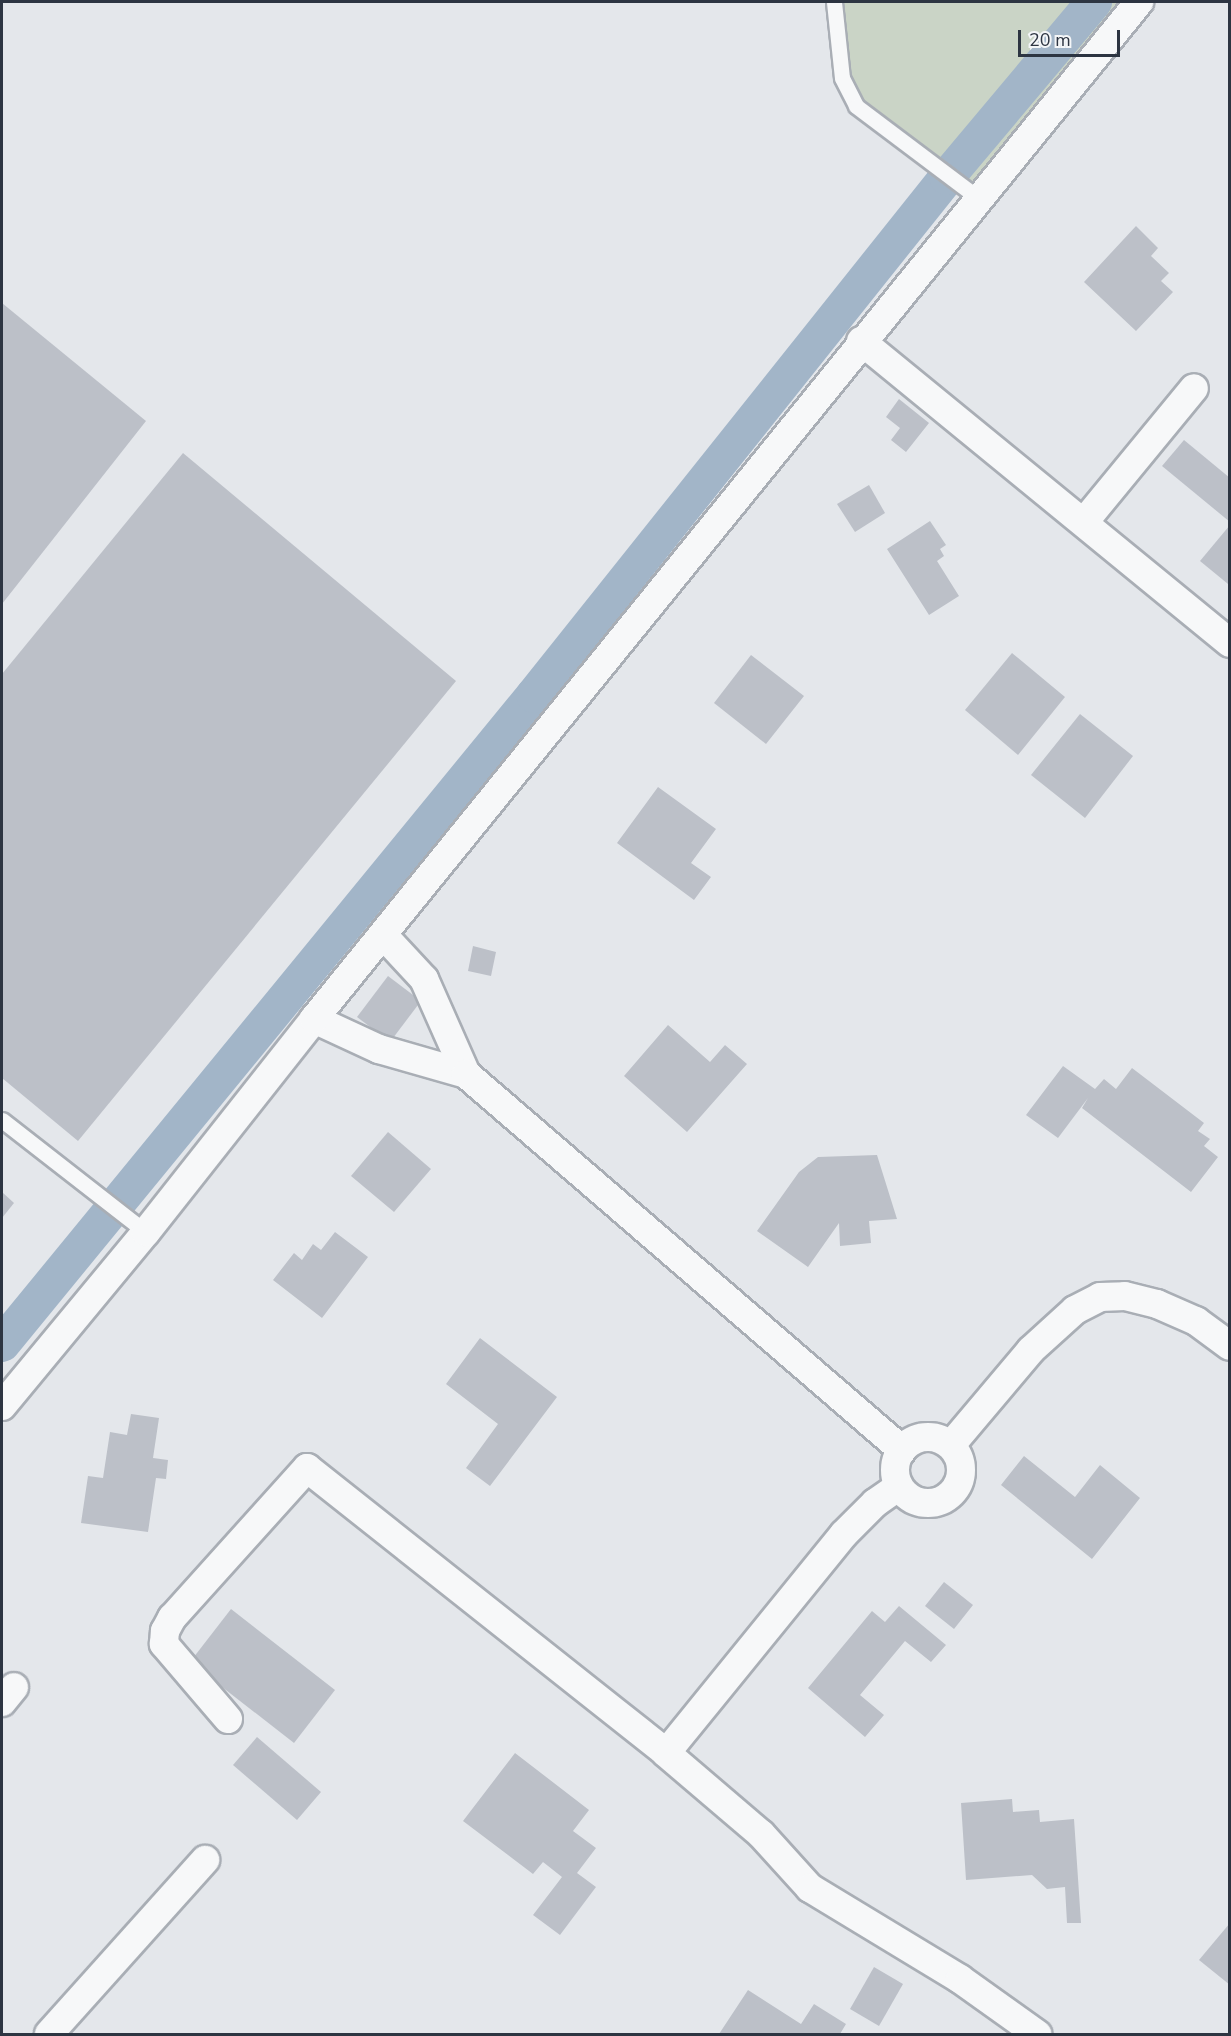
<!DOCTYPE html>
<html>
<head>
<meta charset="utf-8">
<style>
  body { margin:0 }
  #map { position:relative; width:1231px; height:2036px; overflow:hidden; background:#e4e7eb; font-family:"Nunito Sans",sans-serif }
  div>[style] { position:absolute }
  .green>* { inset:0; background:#cad4c6 }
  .canal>* { height:36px; margin:-18px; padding:0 18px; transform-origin:18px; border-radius:18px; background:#a2b5c8 }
  .building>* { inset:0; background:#bcc0c8 }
  .roads { filter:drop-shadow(2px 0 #a9aeb5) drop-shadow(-2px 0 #a9aeb5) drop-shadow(0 2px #a9aeb5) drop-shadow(0 -2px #a9aeb5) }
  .service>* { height:15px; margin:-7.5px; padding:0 7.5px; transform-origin:7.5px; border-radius:7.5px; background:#f7f8f9 }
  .minor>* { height:28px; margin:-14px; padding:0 14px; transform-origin:14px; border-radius:14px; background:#f7f8f9 }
  .minor>.ring { margin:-14px; padding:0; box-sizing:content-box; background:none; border:28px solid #f7f8f9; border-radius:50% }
  span { translate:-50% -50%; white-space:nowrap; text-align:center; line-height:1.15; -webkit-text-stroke:6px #f4f6f8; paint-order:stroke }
  .frame { position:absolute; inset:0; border:3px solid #2d3542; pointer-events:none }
  .scale { position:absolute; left:1018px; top:30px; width:102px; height:27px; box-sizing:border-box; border:3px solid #2d3542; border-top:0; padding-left:8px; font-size:18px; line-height:21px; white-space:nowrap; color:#2d3542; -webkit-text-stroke:4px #f4f6f8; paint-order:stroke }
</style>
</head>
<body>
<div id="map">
  <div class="green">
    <i style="clip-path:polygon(834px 2px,1139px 2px,978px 198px,856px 106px,842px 78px)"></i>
  </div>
  <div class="canal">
    <i style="left:2px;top:1344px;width:839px;rotate:-50.66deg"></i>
    <i style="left:534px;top:695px;width:662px;rotate:-51.43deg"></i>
    <i style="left:947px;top:177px;width:229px;rotate:-50deg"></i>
  </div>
  <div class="building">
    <i style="clip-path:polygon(1136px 226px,1158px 248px,1151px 256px,1169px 273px,1161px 281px,1173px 292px,1136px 331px,1084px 282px)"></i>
    <i style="clip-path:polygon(2px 303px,146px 421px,2px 604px)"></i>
    <i style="clip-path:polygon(899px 399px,929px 423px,906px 452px,891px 440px,900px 428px,886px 417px)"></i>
    <i style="clip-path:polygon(1184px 440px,1230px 478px,1230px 522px,1162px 466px)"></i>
    <i style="clip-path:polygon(183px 453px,456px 681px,78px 1141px,2px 1078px,2px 674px)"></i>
    <i style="clip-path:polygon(869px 485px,885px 513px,855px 532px,837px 504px)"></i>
    <i style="clip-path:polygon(930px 521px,946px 545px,940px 549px,944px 556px,937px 561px,959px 596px,929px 615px,887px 549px)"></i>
    <i style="clip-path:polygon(1230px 525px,1230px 583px,1228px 584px,1200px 561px)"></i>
    <i style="clip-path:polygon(1012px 653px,1065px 697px,1018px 755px,965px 710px)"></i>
    <i style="clip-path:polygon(751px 655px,804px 696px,766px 744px,714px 703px)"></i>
    <i style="clip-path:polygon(1080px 714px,1133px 756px,1085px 818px,1031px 775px)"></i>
    <i style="clip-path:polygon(658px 787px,716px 829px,691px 863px,711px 877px,694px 900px,617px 843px)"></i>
    <i style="clip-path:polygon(473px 946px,496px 952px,491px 976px,468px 971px)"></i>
    <i style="clip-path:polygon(388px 976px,421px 1001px,390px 1042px,357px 1017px)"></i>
    <i style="clip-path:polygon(668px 1025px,710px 1062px,725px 1045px,747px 1064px,687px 1132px,624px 1076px)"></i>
    <i style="clip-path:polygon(1063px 1066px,1095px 1089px,1104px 1079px,1116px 1089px,1132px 1068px,1204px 1123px,1198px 1131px,1210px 1139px,1204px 1146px,1218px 1157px,1191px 1192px,1082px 1108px,1088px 1098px,1058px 1138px,1026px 1115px)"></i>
    <i style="clip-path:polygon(388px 1132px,431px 1169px,394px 1212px,351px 1176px)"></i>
    <i style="clip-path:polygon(877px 1155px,897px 1219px,869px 1221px,871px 1243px,840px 1246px,839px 1223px,808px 1267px,757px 1231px,799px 1172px,818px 1157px)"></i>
    <i style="clip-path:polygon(2px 1192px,14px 1203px,2px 1218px)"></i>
    <i style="clip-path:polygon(335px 1232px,368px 1257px,322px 1318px,273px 1280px,294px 1253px,302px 1260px,313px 1244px,321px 1250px)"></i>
    <i style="clip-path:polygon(480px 1338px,557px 1397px,490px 1486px,466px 1468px,498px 1424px,446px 1384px)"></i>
    <i style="clip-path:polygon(131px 1414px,159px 1418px,153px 1458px,168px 1460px,166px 1479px,156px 1478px,148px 1532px,81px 1523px,88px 1476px,103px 1478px,110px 1432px,127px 1435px)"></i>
    <i style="clip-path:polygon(1024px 1456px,1075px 1497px,1100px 1465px,1140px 1498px,1092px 1559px,1001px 1485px)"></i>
    <i style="clip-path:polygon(944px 1582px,973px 1605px,954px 1629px,925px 1606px)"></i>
    <i style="clip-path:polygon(899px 1606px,946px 1645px,931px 1662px,905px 1641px,860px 1695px,884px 1715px,865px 1737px,808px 1688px,872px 1611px,885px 1622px)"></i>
    <i style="clip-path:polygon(231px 1609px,335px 1690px,294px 1743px,190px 1662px)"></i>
    <i style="clip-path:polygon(257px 1737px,321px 1792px,297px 1820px,233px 1765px)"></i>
    <i style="clip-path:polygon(515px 1753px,589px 1810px,573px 1831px,596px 1848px,577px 1873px,596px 1887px,560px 1935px,533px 1915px,562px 1877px,543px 1862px,533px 1874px,463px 1821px)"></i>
    <i style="clip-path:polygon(1012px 1799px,1013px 1812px,1039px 1810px,1040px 1822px,1074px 1819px,1081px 1923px,1067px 1923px,1065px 1887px,1047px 1889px,1032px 1875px,966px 1880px,961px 1803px)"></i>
    <i style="clip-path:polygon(1230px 1923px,1230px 1985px,1199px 1960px)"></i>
    <i style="clip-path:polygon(874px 1967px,903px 1984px,879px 2026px,850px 2009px)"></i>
    <i style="clip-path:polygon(748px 1990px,801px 2024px,814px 2004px,846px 2024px,840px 2034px,719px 2034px)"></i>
  </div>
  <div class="roads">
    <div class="service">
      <i style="left:834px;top:2px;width:76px;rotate:84deg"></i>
      <i style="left:842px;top:78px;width:31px;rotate:63deg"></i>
      <i style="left:856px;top:106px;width:153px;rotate:37deg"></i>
      <i style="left:2px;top:1120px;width:182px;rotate:37.9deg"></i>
    </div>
    <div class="minor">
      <i style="left:861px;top:341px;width:477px;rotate:39.3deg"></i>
      <i style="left:1084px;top:522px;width:173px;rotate:-50.6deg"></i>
      <i style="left:384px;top:936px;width:59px;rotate:47.1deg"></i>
      <i style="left:424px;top:979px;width:104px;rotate:66.1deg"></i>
      <i style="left:314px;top:1019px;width:72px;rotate:24.8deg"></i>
      <i style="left:379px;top:1049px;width:91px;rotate:16deg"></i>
      <i style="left:466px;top:1074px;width:576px;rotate:40.77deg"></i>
      <i style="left:2px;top:1406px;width:226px;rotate:-50.4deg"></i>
      <i style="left:146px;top:1232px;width:271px;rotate:-51.7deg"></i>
      <i style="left:314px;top:1019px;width:1310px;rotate:-50.95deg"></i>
      <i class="ring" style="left:895px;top:1437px;width:38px;height:38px"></i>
      <i style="left:951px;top:1445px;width:124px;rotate:-49.9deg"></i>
      <i style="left:1031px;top:1350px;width:59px;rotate:-42.3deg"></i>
      <i style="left:1075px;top:1310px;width:28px;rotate:-27deg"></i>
      <i style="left:1100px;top:1297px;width:25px;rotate:-2deg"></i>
      <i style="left:1125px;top:1296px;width:33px;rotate:14deg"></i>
      <i style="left:1157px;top:1304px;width:43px;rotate:23.6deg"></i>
      <i style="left:1196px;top:1321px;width:42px;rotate:36.3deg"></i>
      <i style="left:2px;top:1702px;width:19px;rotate:-51deg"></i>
      <i style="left:228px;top:1719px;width:99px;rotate:-130.5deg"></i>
      <i style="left:164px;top:1644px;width:13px;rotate:-86deg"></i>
      <i style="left:165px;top:1631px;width:15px;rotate:-62deg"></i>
      <i style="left:172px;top:1618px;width:202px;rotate:-48deg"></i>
      <i style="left:307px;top:1468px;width:458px;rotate:38.4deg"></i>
      <i style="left:666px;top:1753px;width:282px;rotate:-50.9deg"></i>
      <i style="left:844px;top:1534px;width:44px;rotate:-45deg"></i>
      <i style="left:875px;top:1503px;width:29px;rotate:-35deg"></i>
      <i style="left:666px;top:1753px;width:125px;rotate:40.5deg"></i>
      <i style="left:761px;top:1834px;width:73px;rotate:47.8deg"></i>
      <i style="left:810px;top:1888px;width:175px;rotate:31.2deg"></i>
      <i style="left:960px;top:1979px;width:95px;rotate:35.5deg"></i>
      <i style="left:49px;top:2034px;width:234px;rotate:-48.1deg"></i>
    </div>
  </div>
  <div class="frame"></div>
  <div class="scale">20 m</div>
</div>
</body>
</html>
